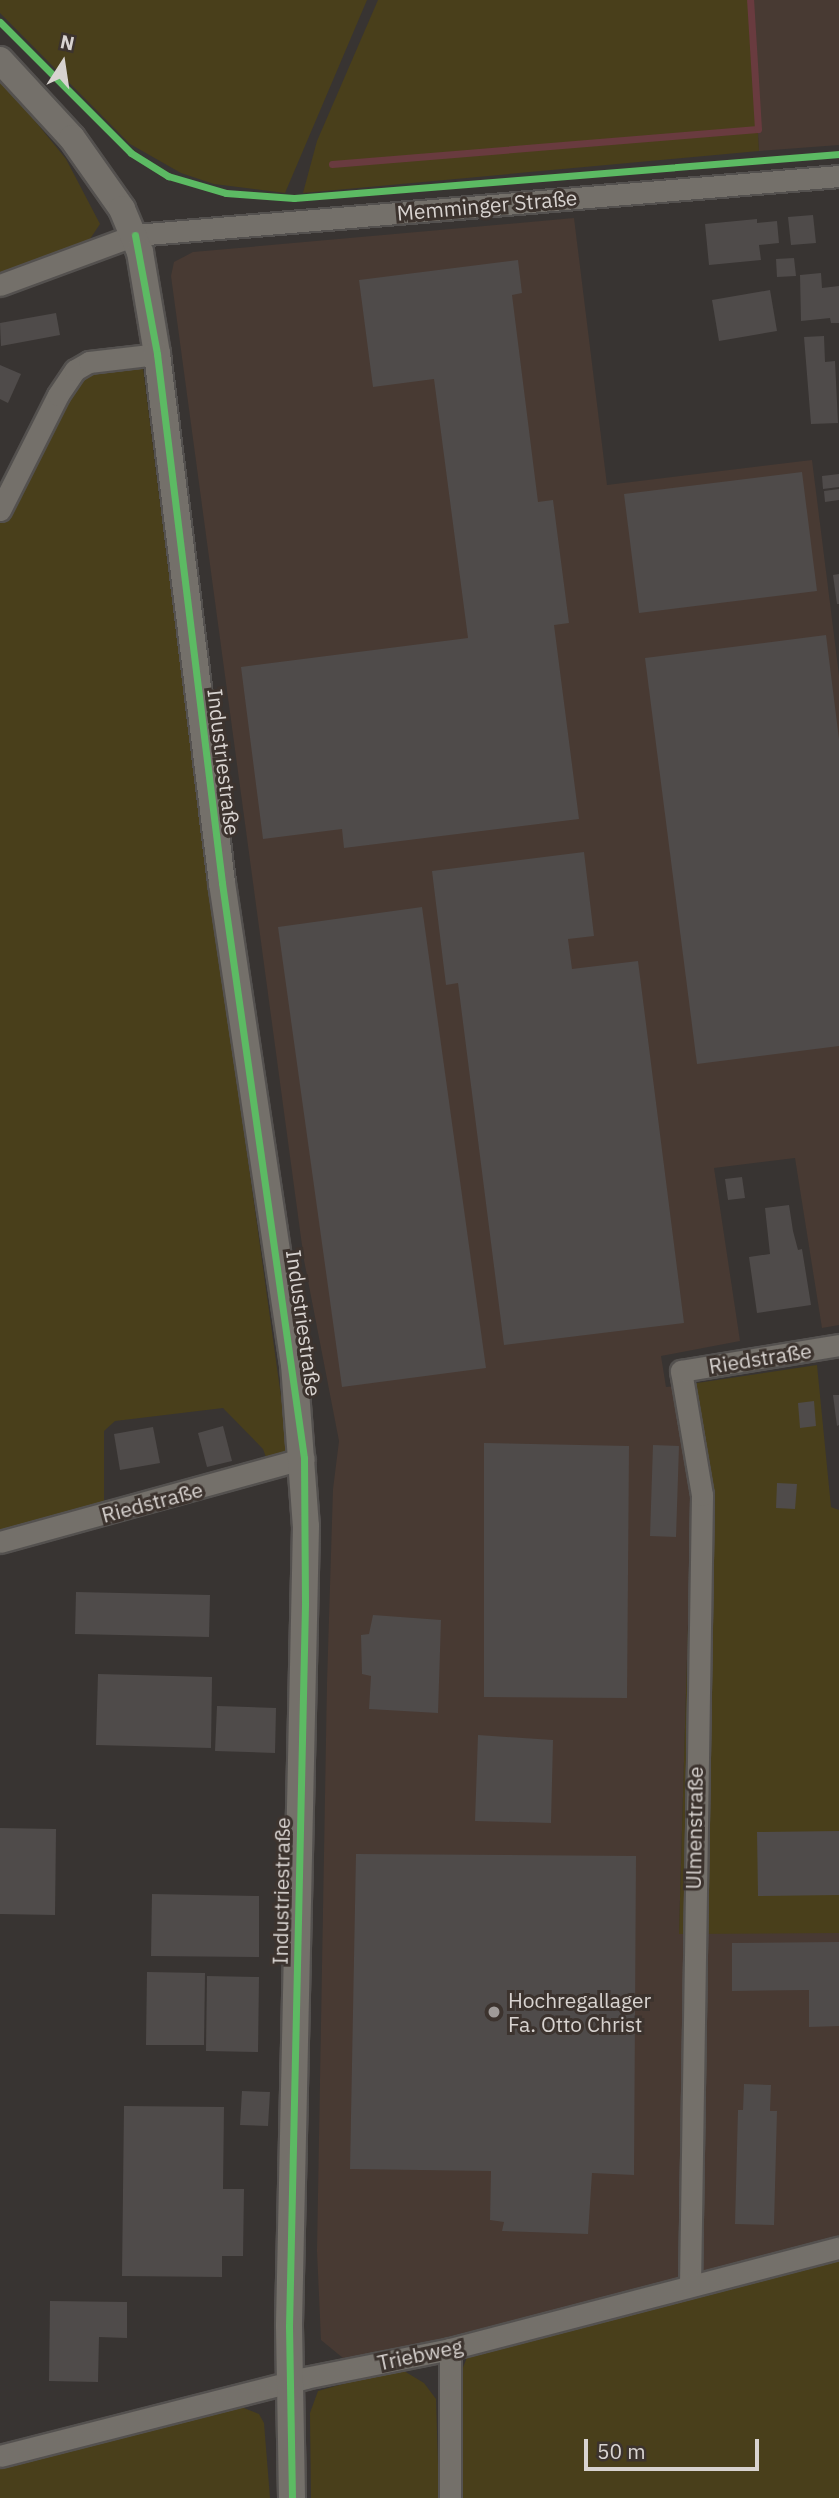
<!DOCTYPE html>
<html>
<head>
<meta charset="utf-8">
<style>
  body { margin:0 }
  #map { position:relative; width:839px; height:2498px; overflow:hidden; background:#383432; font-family:"IBM Plex Sans",sans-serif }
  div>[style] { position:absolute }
  .built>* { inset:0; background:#483a33 }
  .green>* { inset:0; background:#493f1b }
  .stream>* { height:7px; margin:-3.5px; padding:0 3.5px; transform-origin:3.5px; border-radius:3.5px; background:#693b3f }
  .building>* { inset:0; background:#4f4b4a }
  .roads { filter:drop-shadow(2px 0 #54514f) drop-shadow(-2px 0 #54514f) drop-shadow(0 2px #54514f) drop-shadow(0 -2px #54514f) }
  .minor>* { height:21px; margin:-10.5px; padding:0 10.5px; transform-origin:10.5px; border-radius:10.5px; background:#74706a }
  .tertiary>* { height:26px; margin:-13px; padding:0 13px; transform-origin:13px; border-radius:13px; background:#74706a }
  .cycleway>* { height:7px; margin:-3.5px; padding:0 3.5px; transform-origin:3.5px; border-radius:3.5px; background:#5cba63 }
  .dots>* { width:19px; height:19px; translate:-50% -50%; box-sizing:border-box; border:4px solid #3c332e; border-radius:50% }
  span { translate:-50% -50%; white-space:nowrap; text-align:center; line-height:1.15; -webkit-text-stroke:6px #3c332e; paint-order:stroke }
  .street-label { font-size:21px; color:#d8d3d0 }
  .poi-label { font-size:21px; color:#d8d3d0 }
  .left { translate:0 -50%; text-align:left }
  .north { position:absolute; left:28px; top:28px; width:70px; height:70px; -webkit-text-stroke:5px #3c332e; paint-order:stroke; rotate:12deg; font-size:19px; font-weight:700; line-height:28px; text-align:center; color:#d8d3d0 }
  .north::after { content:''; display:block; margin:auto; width:24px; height:32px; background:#d8d3d0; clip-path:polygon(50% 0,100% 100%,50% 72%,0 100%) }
  .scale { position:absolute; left:584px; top:2439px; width:175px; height:32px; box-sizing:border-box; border:4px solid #d8d3d0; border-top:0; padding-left:9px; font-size:21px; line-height:24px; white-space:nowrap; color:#d8d3d0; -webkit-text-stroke:5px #3c332e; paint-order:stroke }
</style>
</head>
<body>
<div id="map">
  <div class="built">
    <i style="clip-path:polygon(750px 0,839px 0,839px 145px,759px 151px)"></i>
    <i style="clip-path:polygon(574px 218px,607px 485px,812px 460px,839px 675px,839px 1325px,822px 1328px,795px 1158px,714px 1168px,740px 1341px,661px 1356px,666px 1387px,677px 1386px,692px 1487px,679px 1933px,839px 1933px,839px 2238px,388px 2352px,343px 2358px,321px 2340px,317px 2251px,327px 1683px,333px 1489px,339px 1441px,304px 1260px,171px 276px,174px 262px,193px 252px)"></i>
  </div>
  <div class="green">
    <i style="clip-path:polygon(0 0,367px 0,285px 193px,214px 184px,181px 173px,130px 144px,0 13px)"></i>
    <i style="clip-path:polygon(378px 0,750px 0,759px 151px,303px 193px,317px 141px)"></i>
    <i style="clip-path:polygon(0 78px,66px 159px,100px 224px,88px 242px,0 277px)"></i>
    <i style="clip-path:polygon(143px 368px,193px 765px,289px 1454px,267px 1460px,263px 1449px,223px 1408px,115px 1421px,104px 1431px,104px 1506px,0 1534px,0 523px,60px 405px,80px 379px,110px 369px)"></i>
    <i style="clip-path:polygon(817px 1365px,831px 1507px,839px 1510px,839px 1933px,679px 1934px,692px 1487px,677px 1386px)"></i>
    <i style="clip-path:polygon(839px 2258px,839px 2498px,463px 2498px,462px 2370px,468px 2355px)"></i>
    <i style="clip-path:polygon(389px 2371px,404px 2371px,424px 2383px,436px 2399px,439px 2498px,311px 2498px,310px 2413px,318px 2391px)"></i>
    <i style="clip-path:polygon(233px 2404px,259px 2414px,264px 2423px,270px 2498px,0 2498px,0 2464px)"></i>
  </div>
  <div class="stream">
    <i style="left:332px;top:164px;width:427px;rotate:-4.7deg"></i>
    <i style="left:758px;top:129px;width:129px;rotate:-93.5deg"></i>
  </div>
  <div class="building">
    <i style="clip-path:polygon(813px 215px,816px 243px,791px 245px,788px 217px)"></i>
    <i style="clip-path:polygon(757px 219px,757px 223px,777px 221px,779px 243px,759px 245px,761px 260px,709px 265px,705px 224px)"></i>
    <i style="clip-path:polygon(794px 258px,796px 276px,777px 277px,776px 259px)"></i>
    <i style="clip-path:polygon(518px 260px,522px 293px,512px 295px,538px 502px,553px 500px,569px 623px,554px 625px,579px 819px,344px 848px,342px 829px,263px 839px,241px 667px,468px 638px,434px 379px,373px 387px,359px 280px)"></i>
    <i style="clip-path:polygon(821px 273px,822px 288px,839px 286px,839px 323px,831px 323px,830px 318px,801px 321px,800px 275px)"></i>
    <i style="clip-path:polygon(770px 290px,777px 331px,719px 341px,712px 300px)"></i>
    <i style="clip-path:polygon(56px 313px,60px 335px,1px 346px,0 323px)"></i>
    <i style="clip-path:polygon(824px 336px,825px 362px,835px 361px,838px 423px,811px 424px,804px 337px)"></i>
    <i style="clip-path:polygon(0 365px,21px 374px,8px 403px,0 399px)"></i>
    <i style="clip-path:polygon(802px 472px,817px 591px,639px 613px,624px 494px)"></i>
    <i style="clip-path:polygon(839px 474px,839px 487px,823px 489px,822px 476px)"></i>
    <i style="clip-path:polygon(839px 489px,839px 500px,825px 502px,824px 491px)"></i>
    <i style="clip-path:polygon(839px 574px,839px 604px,837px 604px,833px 575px)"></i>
    <i style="clip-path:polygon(826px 635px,839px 739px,839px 1046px,697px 1064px,645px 658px)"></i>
    <i style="clip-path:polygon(584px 852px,594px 936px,568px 939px,572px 969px,638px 961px,684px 1323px,504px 1345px,458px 983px,446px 985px,432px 871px)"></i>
    <i style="clip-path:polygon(422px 907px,486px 1368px,342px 1387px,278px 927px)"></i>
    <i style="clip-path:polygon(742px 1177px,745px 1198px,728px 1200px,725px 1179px)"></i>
    <i style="clip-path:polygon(789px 1205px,793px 1231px,798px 1250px,802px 1249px,811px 1305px,757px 1313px,749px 1257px,770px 1254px,765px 1208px)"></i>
    <i style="clip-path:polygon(833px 1395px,839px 1395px,839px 1425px,837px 1426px)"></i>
    <i style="clip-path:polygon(814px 1401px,816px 1426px,800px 1428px,798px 1403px)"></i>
    <i style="clip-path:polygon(223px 1426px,232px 1461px,207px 1467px,198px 1433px)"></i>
    <i style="clip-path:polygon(153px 1427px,160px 1463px,120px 1470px,114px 1434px)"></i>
    <i style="clip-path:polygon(484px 1443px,629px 1446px,627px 1698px,484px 1697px)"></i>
    <i style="clip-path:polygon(653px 1445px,679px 1446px,676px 1537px,650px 1536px)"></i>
    <i style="clip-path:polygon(777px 1483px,797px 1484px,795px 1509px,776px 1508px)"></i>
    <i style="clip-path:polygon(76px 1592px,210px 1595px,209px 1637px,75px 1634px)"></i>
    <i style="clip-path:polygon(373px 1615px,441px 1620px,438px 1713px,369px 1709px,371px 1676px,362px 1674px,361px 1635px,369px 1634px)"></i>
    <i style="clip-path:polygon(98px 1674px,212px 1677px,211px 1748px,96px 1745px)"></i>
    <i style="clip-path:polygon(217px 1706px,276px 1708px,275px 1753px,215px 1751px)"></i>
    <i style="clip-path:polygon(478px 1735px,553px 1740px,551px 1823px,475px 1821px)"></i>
    <i style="clip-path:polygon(0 1828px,56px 1829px,55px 1915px,0 1914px)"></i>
    <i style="clip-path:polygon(839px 1831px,839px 1895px,758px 1896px,757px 1832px)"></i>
    <i style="clip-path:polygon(356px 1854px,636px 1856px,634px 2175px,592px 2173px,588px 2234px,502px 2231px,504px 2222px,490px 2220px,491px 2171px,350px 2169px)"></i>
    <i style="clip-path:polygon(152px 1894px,259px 1896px,259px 1957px,151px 1956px)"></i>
    <i style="clip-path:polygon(839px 1942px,839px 2026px,809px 2027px,809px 1990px,732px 1991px,732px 1943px)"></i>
    <i style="clip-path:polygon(147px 1972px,205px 1973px,204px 2045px,146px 2045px)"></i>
    <i style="clip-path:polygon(207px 1976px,259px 1977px,258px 2052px,206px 2051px)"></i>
    <i style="clip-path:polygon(744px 2084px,771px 2085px,770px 2111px,777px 2111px,774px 2225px,735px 2224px,738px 2110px,743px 2110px)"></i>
    <i style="clip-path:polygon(242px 2091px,270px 2092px,268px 2126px,240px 2125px)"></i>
    <i style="clip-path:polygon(124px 2106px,224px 2107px,223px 2189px,244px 2189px,243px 2256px,222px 2256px,222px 2277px,122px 2276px)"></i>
    <i style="clip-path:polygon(50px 2301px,127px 2302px,127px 2338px,99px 2337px,98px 2382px,49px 2381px)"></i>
  </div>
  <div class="roads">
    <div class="minor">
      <i style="left:0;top:285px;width:144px;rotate:-20.3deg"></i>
      <i style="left:135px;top:235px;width:706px;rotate:-4.79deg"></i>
      <i style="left:0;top:510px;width:129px;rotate:-63.2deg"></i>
      <i style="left:58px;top:395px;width:30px;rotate:-56deg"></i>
      <i style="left:75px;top:370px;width:16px;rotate:-30deg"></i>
      <i style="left:89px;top:362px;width:68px;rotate:-6.7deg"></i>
      <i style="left:0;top:1542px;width:315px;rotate:-15.4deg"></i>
      <i style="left:690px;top:2286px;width:791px;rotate:-89.13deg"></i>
      <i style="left:702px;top:1495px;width:126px;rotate:-99.6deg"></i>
      <i style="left:681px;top:1371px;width:160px;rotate:-9.3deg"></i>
      <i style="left:450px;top:2349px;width:149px;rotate:90deg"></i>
      <i style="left:0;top:2456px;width:315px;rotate:-14.3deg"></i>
      <i style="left:305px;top:2378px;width:148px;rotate:-11.3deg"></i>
      <i style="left:450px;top:2349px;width:402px;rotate:-14.6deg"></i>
    </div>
    <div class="tertiary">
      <i style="left:0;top:60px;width:106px;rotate:47.3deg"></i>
      <i style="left:72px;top:138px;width:87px;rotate:54.8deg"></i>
      <i style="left:122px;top:209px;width:47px;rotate:67.3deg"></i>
      <i style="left:140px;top:252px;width:103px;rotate:80.5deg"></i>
      <i style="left:157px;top:354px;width:533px;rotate:82.99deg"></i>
      <i style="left:222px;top:883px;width:486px;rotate:81.5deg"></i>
      <i style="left:294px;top:1364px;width:162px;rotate:85.8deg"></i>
      <i style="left:306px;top:1526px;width:800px;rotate:91.22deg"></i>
      <i style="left:289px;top:2326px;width:172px;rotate:89deg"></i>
    </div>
  </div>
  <div class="cycleway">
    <i style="left:0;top:22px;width:185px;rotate:45deg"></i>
    <i style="left:131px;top:153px;width:44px;rotate:31.9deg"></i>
    <i style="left:168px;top:176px;width:60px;rotate:16.3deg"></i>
    <i style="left:226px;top:193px;width:68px;rotate:4.2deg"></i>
    <i style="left:294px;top:198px;width:547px;rotate:-4.62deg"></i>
    <i style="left:135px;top:235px;width:121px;rotate:79.5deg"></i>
    <i style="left:157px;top:354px;width:533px;rotate:82.99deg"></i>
    <i style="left:222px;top:883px;width:581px;rotate:81.88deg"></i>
    <i style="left:304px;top:1458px;width:147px;rotate:89.6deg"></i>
    <i style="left:305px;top:1605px;width:721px;rotate:91.27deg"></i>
    <i style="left:289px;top:2326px;width:172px;rotate:89deg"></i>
  </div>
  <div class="dots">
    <i style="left:494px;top:2012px;background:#a09b99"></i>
  </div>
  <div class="street-label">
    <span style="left:487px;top:205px;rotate:-5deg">Memminger Straße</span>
    <span style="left:224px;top:762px;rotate:83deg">Industriestraße</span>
    <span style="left:304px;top:1323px;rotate:82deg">Industriestraße</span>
    <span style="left:760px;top:1358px;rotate:-9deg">Riedstraße</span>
    <span style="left:152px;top:1502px;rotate:-15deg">Riedstraße</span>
    <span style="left:694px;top:1828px;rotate:-89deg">Ulmenstraße</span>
    <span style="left:281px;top:1891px;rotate:-89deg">Industriestraße</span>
    <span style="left:420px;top:2354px;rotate:-12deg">Triebweg</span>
  </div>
  <div class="poi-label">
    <span class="left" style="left:508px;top:2012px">Hochregallager<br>Fa. Otto Christ</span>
  </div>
  <div class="north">N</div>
  <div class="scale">50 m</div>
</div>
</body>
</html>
